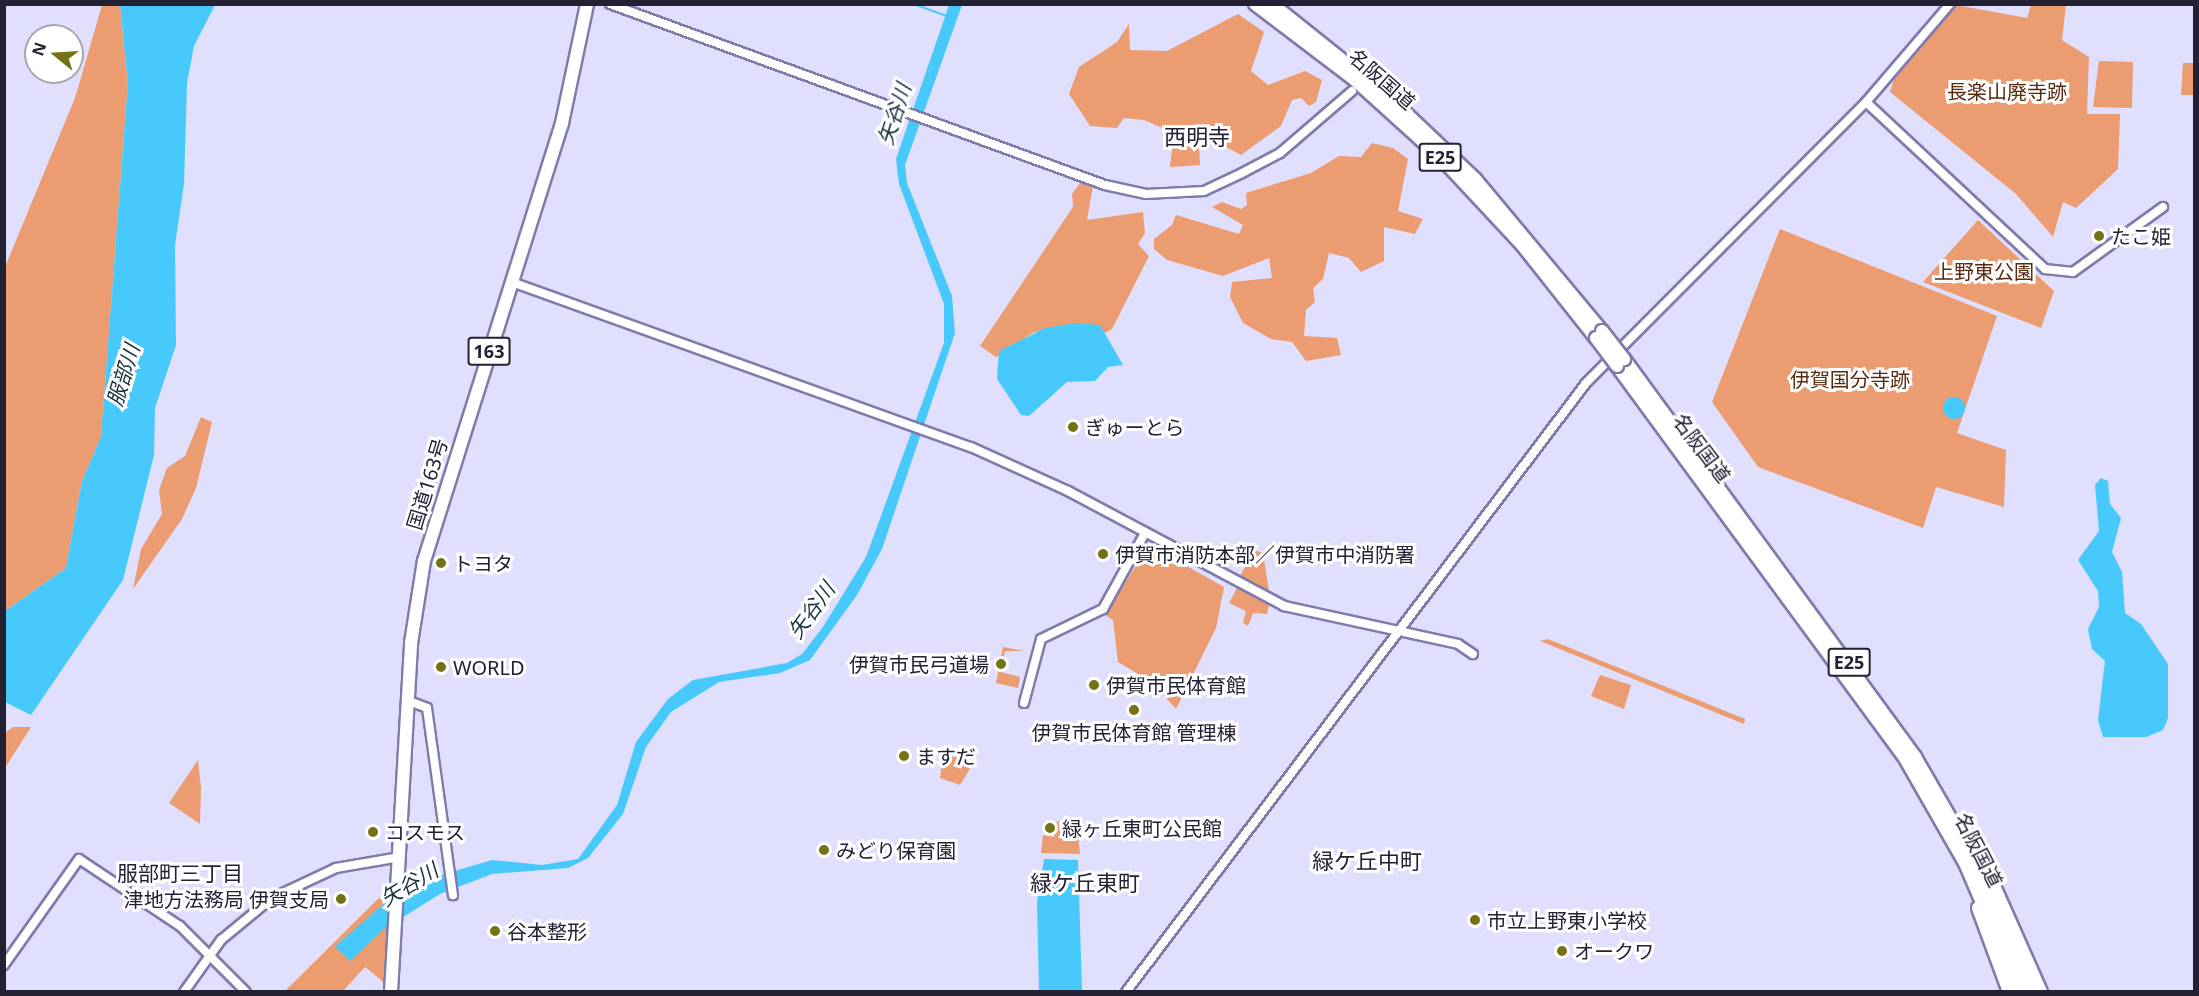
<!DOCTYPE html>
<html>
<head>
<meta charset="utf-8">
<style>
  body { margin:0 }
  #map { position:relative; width:2199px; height:996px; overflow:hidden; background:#e0dffe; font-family:"Noto Sans","Noto Sans JP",sans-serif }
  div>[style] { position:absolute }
  .green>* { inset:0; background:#ec9c71 }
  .water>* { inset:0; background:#47c9fc }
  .round { border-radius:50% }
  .stream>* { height:1.5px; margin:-0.75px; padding:0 0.75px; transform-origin:0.75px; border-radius:0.75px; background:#47c9fc }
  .roads { filter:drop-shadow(2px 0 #807bab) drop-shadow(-2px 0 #807bab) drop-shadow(0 2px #807bab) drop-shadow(0 -2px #807bab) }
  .minor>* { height:8px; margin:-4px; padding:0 4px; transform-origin:4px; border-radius:4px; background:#fff }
  .highway>* { height:12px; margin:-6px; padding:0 6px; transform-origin:6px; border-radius:6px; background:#fff }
  .bridges { filter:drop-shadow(2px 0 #807bab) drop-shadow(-2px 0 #807bab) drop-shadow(0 2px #807bab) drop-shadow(0 -2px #807bab) }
  .highway-bridge>* { height:12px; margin:-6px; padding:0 6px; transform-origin:6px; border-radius:6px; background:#fff }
  .dots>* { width:16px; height:16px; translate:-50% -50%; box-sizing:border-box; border:3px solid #fff; border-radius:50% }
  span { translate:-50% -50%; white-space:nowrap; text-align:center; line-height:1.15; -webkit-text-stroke:6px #fff; paint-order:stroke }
  .shield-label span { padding:2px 4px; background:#fff; border:2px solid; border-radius:4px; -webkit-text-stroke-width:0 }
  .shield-label { font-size:18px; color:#232134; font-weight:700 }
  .street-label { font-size:20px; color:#232134 }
  .park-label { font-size:20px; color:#582a0f }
  .poi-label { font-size:20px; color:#232134 }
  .left { translate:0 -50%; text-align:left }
  .right { translate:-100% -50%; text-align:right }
  .water-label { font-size:21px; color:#193440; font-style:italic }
  .neighbourhood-label { font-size:21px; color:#232134 }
  .quarter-label { font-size:22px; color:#232134 }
  .frame { position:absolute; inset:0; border:6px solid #232134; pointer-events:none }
  .north { position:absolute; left:24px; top:24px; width:60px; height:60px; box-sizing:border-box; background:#fff; border:2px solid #a7a6ae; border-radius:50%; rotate:288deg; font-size:16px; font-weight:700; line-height:24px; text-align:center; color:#232134 }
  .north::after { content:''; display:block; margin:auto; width:21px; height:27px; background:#747215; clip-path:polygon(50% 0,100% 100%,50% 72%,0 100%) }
</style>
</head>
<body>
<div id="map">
  <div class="green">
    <i style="clip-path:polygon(102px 5px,120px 5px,128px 83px,101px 437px,82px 481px,66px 568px,5px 611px,5px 267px,75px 98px)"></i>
    <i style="clip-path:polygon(1956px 5px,2027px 18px,2031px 5px,2066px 5px,2062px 40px,2089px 57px,2087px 114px,2120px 114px,2118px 169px,2076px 208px,2063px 202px,2053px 237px,2016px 194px,1890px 92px,1895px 76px)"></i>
    <i style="clip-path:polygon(1238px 14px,1264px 32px,1251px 71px,1268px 85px,1305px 71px,1322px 80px,1316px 102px,1309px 106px,1301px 98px,1292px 100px,1281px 126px,1241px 155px,1206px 136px,1199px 144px,1200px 165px,1170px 167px,1174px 133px,1144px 120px,1124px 118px,1117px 128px,1090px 126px,1069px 94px,1079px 67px,1117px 42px,1129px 24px,1130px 50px,1167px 51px)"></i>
    <i style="clip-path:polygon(2099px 61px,2133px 62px,2132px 108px,2093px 107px)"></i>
    <i style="clip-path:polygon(2183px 63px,2194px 63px,2194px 95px,2181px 95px)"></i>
    <i style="clip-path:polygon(1372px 143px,1393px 148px,1408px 159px,1398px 211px,1423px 219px,1415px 234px,1384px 227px,1384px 261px,1361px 272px,1349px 258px,1329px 253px,1323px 279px,1313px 288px,1315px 302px,1306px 310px,1304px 336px,1337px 338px,1341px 355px,1306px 361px,1292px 342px,1271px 339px,1243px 323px,1230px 297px,1232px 282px,1272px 278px,1269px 258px,1223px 276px,1167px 260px,1154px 249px,1154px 239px,1172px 225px,1176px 215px,1239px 234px,1243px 225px,1212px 207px,1222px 202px,1241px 209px,1247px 205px,1246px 193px,1311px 173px,1339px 156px,1361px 157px)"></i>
    <i style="clip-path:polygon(1081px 182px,1093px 186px,1087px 220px,1143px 212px,1145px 233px,1138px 244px,1149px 256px,1112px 329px,1105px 333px,1100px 326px,1086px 325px,1034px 332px,996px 357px,980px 346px,1073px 207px,1072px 194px)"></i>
    <i style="clip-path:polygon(1978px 220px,2054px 291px,2041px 328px,1923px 282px)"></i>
    <i style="clip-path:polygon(1780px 229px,1997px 316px,1957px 433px,2006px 450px,2004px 507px,1936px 487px,1923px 528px,1758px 467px,1712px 402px)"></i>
    <i style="clip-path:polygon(201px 417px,212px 422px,196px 488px,182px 519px,133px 589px,141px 549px,162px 514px,159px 490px,167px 468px,185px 456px)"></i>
    <i style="clip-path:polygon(1149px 545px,1224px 587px,1216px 628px,1176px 709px,1153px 683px,1118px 662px,1113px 620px,1105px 615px)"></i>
    <i style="clip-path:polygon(1254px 550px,1263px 553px,1269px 591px,1240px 576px)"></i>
    <i style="clip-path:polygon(1237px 588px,1269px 605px,1267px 614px,1253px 613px,1248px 626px,1243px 623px,1246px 611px,1229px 603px)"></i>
    <i style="clip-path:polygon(1548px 639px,1745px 719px,1744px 724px,1540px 641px)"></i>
    <i style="clip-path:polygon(1003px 647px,1024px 651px,1005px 651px,1001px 672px,1020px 677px,1018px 688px,996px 683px)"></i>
    <i style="clip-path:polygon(1600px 675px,1631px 685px,1624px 709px,1591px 696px)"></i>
    <i style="clip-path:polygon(13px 727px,31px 727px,5px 768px,5px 733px)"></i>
    <i style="clip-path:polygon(943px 754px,974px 762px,960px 785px,940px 778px)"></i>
    <i style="clip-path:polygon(198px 760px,201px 788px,200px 824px,169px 803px)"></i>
    <i style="clip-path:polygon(1057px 821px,1077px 824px,1080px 854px,1041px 853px,1043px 835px,1054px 837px)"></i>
    <i style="clip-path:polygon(394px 883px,387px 985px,365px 967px,343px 991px,284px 992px)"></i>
  </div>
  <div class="water">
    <i style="clip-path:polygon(120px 5px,215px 5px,194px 46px,187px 83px,184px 184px,175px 245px,176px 345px,155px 408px,154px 455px,123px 580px,31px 715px,5px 702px,5px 611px,66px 568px,82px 481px,101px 437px,128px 83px)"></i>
    <i style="clip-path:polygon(949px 5px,962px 5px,905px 165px,907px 183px,952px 296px,955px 333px,882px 549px,857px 595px,810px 660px,780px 673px,719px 682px,671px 712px,646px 747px,623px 814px,588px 858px,568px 868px,492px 874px,440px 894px,384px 929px,350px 961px,335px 947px,340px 942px,387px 901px,431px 878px,492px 860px,542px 865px,578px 859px,617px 805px,636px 742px,668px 699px,693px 680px,787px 663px,802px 654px,823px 627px,866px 557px,944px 343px,944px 304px,899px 184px,896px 159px)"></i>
    <i style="clip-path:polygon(1076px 323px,1100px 325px,1123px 365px,1108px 367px,1095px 381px,1067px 382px,1029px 416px,1021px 415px,997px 379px,999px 351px,1045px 328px)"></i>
    <i class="round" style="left:1943px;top:397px;width:22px;height:22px"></i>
    <i style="clip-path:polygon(2101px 478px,2108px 481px,2110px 504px,2121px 518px,2112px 552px,2122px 572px,2125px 613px,2141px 624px,2168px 664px,2168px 718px,2163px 730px,2146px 737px,2103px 737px,2098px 720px,2105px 661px,2092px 649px,2088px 629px,2099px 607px,2098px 591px,2078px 560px,2099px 531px,2095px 485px)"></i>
    <i style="clip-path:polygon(1044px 859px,1078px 860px,1082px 991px,1039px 991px,1037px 902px)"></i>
  </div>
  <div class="stream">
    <i style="left:914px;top:4px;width:35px;rotate:20deg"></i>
  </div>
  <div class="roads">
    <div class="minor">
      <i style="left:610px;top:4px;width:527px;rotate:20.09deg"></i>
      <i style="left:1105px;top:185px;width:42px;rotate:12.4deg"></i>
      <i style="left:1146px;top:194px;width:58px;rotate:-3deg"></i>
      <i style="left:1204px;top:191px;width:42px;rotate:-25.3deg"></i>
      <i style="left:1242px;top:173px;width:43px;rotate:-27.8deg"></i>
      <i style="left:1280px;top:153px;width:95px;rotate:-40.7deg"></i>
      <i style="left:1866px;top:102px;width:245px;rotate:43deg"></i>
      <i style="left:2045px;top:269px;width:28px;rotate:6deg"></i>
      <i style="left:2073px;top:272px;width:111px;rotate:-35.8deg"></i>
      <i style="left:512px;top:282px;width:488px;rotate:19.8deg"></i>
      <i style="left:971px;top:447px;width:107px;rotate:24.4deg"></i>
      <i style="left:1068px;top:491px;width:245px;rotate:28deg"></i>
      <i style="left:1284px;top:606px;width:178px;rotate:12.3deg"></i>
      <i style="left:1458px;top:644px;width:18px;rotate:34deg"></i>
      <i style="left:409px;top:701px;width:19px;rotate:21deg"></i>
      <i style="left:427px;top:708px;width:189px;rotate:82.1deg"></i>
      <i style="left:1024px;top:703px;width:66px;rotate:-75.1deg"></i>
      <i style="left:1041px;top:639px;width:69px;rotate:-25.8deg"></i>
      <i style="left:1103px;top:609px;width:87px;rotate:-61.1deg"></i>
      <i style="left:4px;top:965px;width:130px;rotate:-54.7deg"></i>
      <i style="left:79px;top:859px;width:121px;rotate:33.6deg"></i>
      <i style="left:180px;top:926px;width:93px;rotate:45deg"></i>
      <i style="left:184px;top:992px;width:64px;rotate:-54.6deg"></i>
      <i style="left:221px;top:940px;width:66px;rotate:-39.5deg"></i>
      <i style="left:272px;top:898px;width:71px;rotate:-25.1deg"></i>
      <i style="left:336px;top:868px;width:65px;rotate:-9.8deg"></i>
      <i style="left:1126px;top:992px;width:763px;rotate:-52.93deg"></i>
      <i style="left:1586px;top:383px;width:397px;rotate:-45.1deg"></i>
      <i style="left:1866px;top:102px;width:129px;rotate:-49.4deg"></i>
    </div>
    <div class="highway">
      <i style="left:1255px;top:4px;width:126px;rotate:37.2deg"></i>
      <i style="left:1355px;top:80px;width:116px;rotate:42.2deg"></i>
      <i style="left:1441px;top:158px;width:120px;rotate:47deg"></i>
      <i style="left:1523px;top:246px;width:117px;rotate:51.6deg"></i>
      <i style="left:1272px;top:4px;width:152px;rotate:38.6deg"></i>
      <i style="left:1391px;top:99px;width:117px;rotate:43.6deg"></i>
      <i style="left:1476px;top:180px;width:197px;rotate:50.2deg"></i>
      <i style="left:1624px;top:359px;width:493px;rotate:53.8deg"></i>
      <i style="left:1915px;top:757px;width:118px;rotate:60deg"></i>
      <i style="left:1974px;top:859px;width:144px;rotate:67.2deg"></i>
      <i style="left:1617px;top:366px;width:489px;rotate:53.7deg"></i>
      <i style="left:1906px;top:760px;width:119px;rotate:60.2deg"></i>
      <i style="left:1965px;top:863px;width:140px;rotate:66.9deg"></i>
      <i style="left:1983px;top:861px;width:143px;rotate:66.1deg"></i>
      <i style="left:1978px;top:908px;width:90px;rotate:69.7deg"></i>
      <i style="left:391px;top:992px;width:350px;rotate:-86.7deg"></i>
      <i style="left:411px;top:643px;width:83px;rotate:-81deg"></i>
      <i style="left:424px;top:561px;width:459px;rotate:-72.5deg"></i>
      <i style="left:562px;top:123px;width:122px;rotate:-78.1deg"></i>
    </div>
  </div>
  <div class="bridges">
    <div class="highway-bridge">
      <i style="left:1602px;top:331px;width:36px;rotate:52deg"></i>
      <i style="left:1596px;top:338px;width:35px;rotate:53deg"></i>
    </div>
  </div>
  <div class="dots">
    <i style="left:2099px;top:236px;background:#747215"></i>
    <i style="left:1073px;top:427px;background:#747215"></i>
    <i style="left:1103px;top:554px;background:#747215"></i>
    <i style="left:441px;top:563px;background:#747215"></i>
    <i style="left:1001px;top:664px;background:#747215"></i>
    <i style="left:441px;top:667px;background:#747215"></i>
    <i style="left:1094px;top:685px;background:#747215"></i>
    <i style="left:1134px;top:710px;background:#747215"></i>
    <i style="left:904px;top:756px;background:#747215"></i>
    <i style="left:1050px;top:828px;background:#747215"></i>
    <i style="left:373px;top:832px;background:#747215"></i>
    <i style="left:824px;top:850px;background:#747215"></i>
    <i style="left:341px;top:899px;background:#747215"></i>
    <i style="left:1475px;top:920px;background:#747215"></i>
    <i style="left:495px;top:931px;background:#747215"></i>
    <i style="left:1562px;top:951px;background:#747215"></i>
  </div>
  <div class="shield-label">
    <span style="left:1440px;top:157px">E25</span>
    <span style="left:489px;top:351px">163</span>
    <span style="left:1849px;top:662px">E25</span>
  </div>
  <div class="street-label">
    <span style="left:1382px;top:79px;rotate:41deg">名阪国道</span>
    <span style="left:1702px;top:448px;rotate:53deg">名阪国道</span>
    <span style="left:427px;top:484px;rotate:-73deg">国道163号</span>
    <span style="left:1979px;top:850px;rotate:63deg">名阪国道</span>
  </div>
  <div class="park-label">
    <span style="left:2007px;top:91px">長楽山廃寺跡</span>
    <span style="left:1984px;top:271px">上野東公園</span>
    <span style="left:1850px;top:379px">伊賀国分寺跡</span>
  </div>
  <div class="poi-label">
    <span class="left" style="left:2111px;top:236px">たこ姫</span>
    <span class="left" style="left:1085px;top:427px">ぎゅーとら</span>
    <span class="left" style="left:1115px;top:554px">伊賀市消防本部／伊賀市中消防署</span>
    <span class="left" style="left:453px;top:563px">トヨタ</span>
    <span class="right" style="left:989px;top:664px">伊賀市民弓道場</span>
    <span class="left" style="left:453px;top:667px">WORLD</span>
    <span class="left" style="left:1106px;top:685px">伊賀市民体育館</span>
    <span style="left:1134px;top:732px">伊賀市民体育館 管理棟</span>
    <span class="left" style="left:916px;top:756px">ますだ</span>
    <span class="left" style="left:1062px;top:828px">緑ヶ丘東町公民館</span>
    <span class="left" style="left:385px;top:832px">コスモス</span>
    <span class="left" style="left:836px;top:850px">みどり保育園</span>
    <span class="right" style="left:329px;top:899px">津地方法務局 伊賀支局</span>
    <span class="left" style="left:1487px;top:920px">市立上野東小学校</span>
    <span class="left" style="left:507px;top:931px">谷本整形</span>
    <span class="left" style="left:1574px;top:951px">オークワ</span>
  </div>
  <div class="water-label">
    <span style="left:894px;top:114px;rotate:-72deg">矢谷川</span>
    <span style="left:123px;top:375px;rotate:-73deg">服部川</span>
    <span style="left:811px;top:610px;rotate:-54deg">矢谷川</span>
    <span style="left:409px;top:884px;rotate:-31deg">矢谷川</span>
  </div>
  <div class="neighbourhood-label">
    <span style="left:180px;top:873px">服部町三丁目</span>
  </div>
  <div class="quarter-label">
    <span style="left:1197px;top:137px">西明寺</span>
    <span style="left:1367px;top:861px">緑ケ丘中町</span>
    <span style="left:1085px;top:883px">緑ケ丘東町</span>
  </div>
  <div class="frame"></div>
  <div class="north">N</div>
</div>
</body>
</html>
